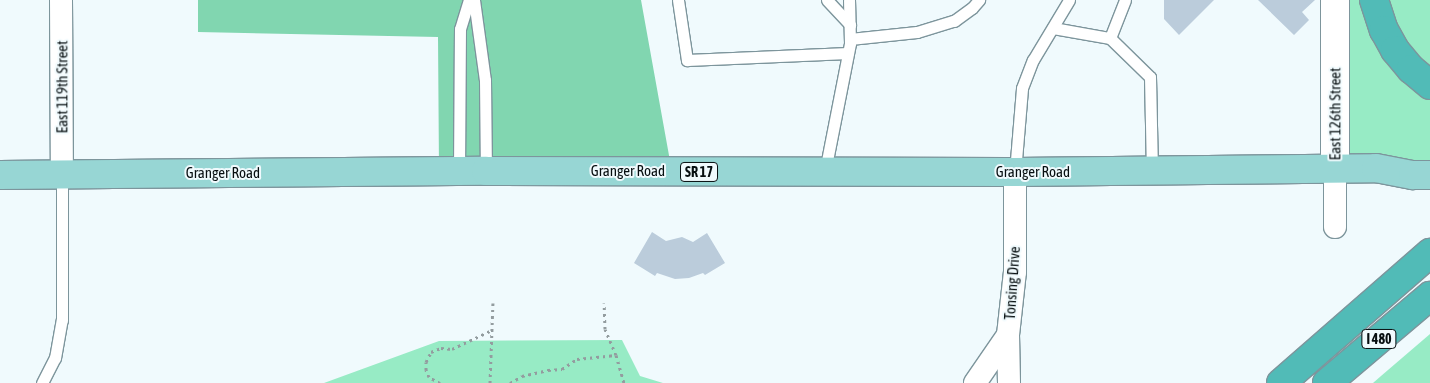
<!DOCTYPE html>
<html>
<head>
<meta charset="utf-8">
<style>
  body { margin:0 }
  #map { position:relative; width:1430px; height:383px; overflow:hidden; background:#f0fafd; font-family:"Asap Condensed",sans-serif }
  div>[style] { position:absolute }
  .green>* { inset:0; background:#97ebc5 }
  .forest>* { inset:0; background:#81d6b0 }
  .building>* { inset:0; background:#bbccdb }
  .path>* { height:3px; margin-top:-1.5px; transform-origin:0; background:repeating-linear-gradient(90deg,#939c9f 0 2.5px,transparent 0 6.5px) }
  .roads { filter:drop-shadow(1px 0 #7d959c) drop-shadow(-1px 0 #7d959c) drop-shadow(0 1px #7d959c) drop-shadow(0 -1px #7d959c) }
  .lane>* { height:11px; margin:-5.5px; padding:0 5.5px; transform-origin:5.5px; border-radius:5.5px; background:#fff }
  .street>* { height:22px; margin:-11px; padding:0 11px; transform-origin:11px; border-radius:11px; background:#fff }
  .secondary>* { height:28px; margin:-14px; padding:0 14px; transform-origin:14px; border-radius:14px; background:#fff }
  .primary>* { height:28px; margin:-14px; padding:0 14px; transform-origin:14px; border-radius:14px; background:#97d6d4 }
  .highway>* { height:28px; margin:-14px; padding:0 14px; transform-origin:14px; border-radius:14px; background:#51bbb7 }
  span { translate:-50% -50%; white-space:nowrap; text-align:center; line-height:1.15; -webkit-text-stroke:4px #f0fafd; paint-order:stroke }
  .shield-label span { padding:1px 4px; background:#f0fafd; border:1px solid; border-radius:4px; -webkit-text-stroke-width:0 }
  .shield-label { font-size:14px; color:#060e10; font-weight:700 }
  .street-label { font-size:15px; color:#060e10 }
</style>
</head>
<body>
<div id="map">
  <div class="green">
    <i style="clip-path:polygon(1335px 0,1430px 0,1430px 175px,1335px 169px)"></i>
    <i style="clip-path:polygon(1430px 334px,1430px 383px,1373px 383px,1381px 376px)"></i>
    <i style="clip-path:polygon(622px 340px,640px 376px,663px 383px,324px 383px,439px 341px)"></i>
  </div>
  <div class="forest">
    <i style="clip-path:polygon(198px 0,641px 0,672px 172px,439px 171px,438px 37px,198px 32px)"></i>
  </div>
  <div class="building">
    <i style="clip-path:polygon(1164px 0,1214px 0,1179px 35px,1164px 19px)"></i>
    <i style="clip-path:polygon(1258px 0,1315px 0,1302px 12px,1309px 20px,1294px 35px)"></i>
    <i style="clip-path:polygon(652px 232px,666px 241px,682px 237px,693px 242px,707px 233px,725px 263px,705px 275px,703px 273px,689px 278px,675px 279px,657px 273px,655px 276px,634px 263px)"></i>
  </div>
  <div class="path">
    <i style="left:616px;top:355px;width:29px;rotate:74deg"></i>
    <i style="left:440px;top:383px;width:13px;rotate:-151deg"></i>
    <i style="left:429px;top:377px;width:8px;rotate:-113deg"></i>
    <i style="left:426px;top:370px;width:8px;rotate:-90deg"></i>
    <i style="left:426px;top:362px;width:11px;rotate:-63deg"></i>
    <i style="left:431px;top:352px;width:11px;rotate:-22deg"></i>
    <i style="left:441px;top:348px;width:11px;rotate:5deg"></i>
    <i style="left:452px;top:349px;width:44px;rotate:-25.4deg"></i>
    <i style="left:490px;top:383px;width:80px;rotate:-87.9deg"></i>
    <i style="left:510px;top:383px;width:14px;rotate:-30deg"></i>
    <i style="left:522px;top:376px;width:27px;rotate:-13deg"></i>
    <i style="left:548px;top:370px;width:14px;rotate:-4deg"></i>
    <i style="left:562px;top:369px;width:18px;rotate:-34deg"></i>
    <i style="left:577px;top:359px;width:39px;rotate:-6deg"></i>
    <i style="left:616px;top:355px;width:28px;rotate:-113deg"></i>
    <i style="left:605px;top:329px;width:26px;rotate:-92deg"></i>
  </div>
  <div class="roads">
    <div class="lane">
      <i style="left:474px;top:0;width:81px;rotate:82.2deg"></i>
      <i style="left:485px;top:80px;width:91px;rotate:89.4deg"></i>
      <i style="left:678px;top:0;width:61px;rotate:81.5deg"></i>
      <i style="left:687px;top:60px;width:161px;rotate:-2.5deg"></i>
      <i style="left:827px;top:0;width:34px;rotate:47deg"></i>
      <i style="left:1125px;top:0;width:41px;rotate:111.5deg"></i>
      <i style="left:1110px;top:38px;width:56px;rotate:44.3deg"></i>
      <i style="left:1150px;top:77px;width:94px;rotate:88.8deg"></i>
      <i style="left:1053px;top:28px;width:58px;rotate:10deg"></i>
      <i style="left:850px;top:39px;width:67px;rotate:-6deg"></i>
      <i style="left:917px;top:32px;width:39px;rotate:-17deg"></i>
      <i style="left:954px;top:21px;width:22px;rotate:-36deg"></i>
      <i style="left:972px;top:8px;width:11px;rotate:-49deg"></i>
      <i style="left:459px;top:171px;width:142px;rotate:-89.6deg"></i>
      <i style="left:460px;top:29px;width:30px;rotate:-73deg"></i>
      <i style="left:825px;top:171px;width:130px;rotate:-78.9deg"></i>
      <i style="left:850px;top:43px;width:43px;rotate:-91.3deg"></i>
      <i style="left:1015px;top:172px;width:84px;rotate:-85.2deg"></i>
      <i style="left:1022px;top:88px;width:30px;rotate:-69deg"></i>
      <i style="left:1033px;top:60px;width:70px;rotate:-59deg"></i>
      <i style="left:42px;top:383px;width:28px;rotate:-63deg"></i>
      <i style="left:55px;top:358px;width:39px;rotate:-80deg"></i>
      <i style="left:62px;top:320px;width:146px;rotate:-90deg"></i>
    </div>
    <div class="street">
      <i style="left:61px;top:0;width:174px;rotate:89.7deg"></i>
      <i style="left:1335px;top:227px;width:58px;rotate:-90deg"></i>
      <i style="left:1008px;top:335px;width:48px;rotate:88.8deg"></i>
      <i style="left:975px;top:383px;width:58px;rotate:-55.5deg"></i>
      <i style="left:1008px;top:335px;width:63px;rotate:-83.7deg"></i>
      <i style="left:1015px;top:272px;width:100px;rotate:-90deg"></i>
    </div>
    <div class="secondary">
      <i style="left:1335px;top:0;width:169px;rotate:90deg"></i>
    </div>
    <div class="primary">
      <i style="left:0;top:175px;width:486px;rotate:-0.5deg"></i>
      <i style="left:486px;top:171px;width:529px;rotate:0.11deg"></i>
      <i style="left:1015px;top:172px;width:361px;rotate:-0.6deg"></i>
      <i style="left:1376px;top:168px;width:38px;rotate:11deg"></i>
      <i style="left:1413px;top:175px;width:17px"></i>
    </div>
    <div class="highway">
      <i style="left:1374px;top:0;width:32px;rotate:72deg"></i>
      <i style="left:1384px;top:30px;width:23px;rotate:61deg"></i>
      <i style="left:1395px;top:50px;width:25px;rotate:50deg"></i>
      <i style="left:1411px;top:69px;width:25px;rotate:40deg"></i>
      <i style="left:1281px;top:383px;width:198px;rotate:-41.1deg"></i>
      <i style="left:1327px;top:383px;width:135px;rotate:-40.2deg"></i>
    </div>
  </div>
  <div class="shield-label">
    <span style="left:699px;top:172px">SR 17</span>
    <span style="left:1379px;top:339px">I 480</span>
  </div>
  <div class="street-label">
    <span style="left:62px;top:87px;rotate:-90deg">East 119th Street</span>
    <span style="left:1335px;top:114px;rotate:-90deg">East 126th Street</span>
    <span style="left:628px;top:171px">Granger Road</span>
    <span style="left:1033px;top:172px">Granger Road</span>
    <span style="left:223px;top:173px">Granger Road</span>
    <span style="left:1012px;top:283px;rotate:-86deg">Tonsing Drive</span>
  </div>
</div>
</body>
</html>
